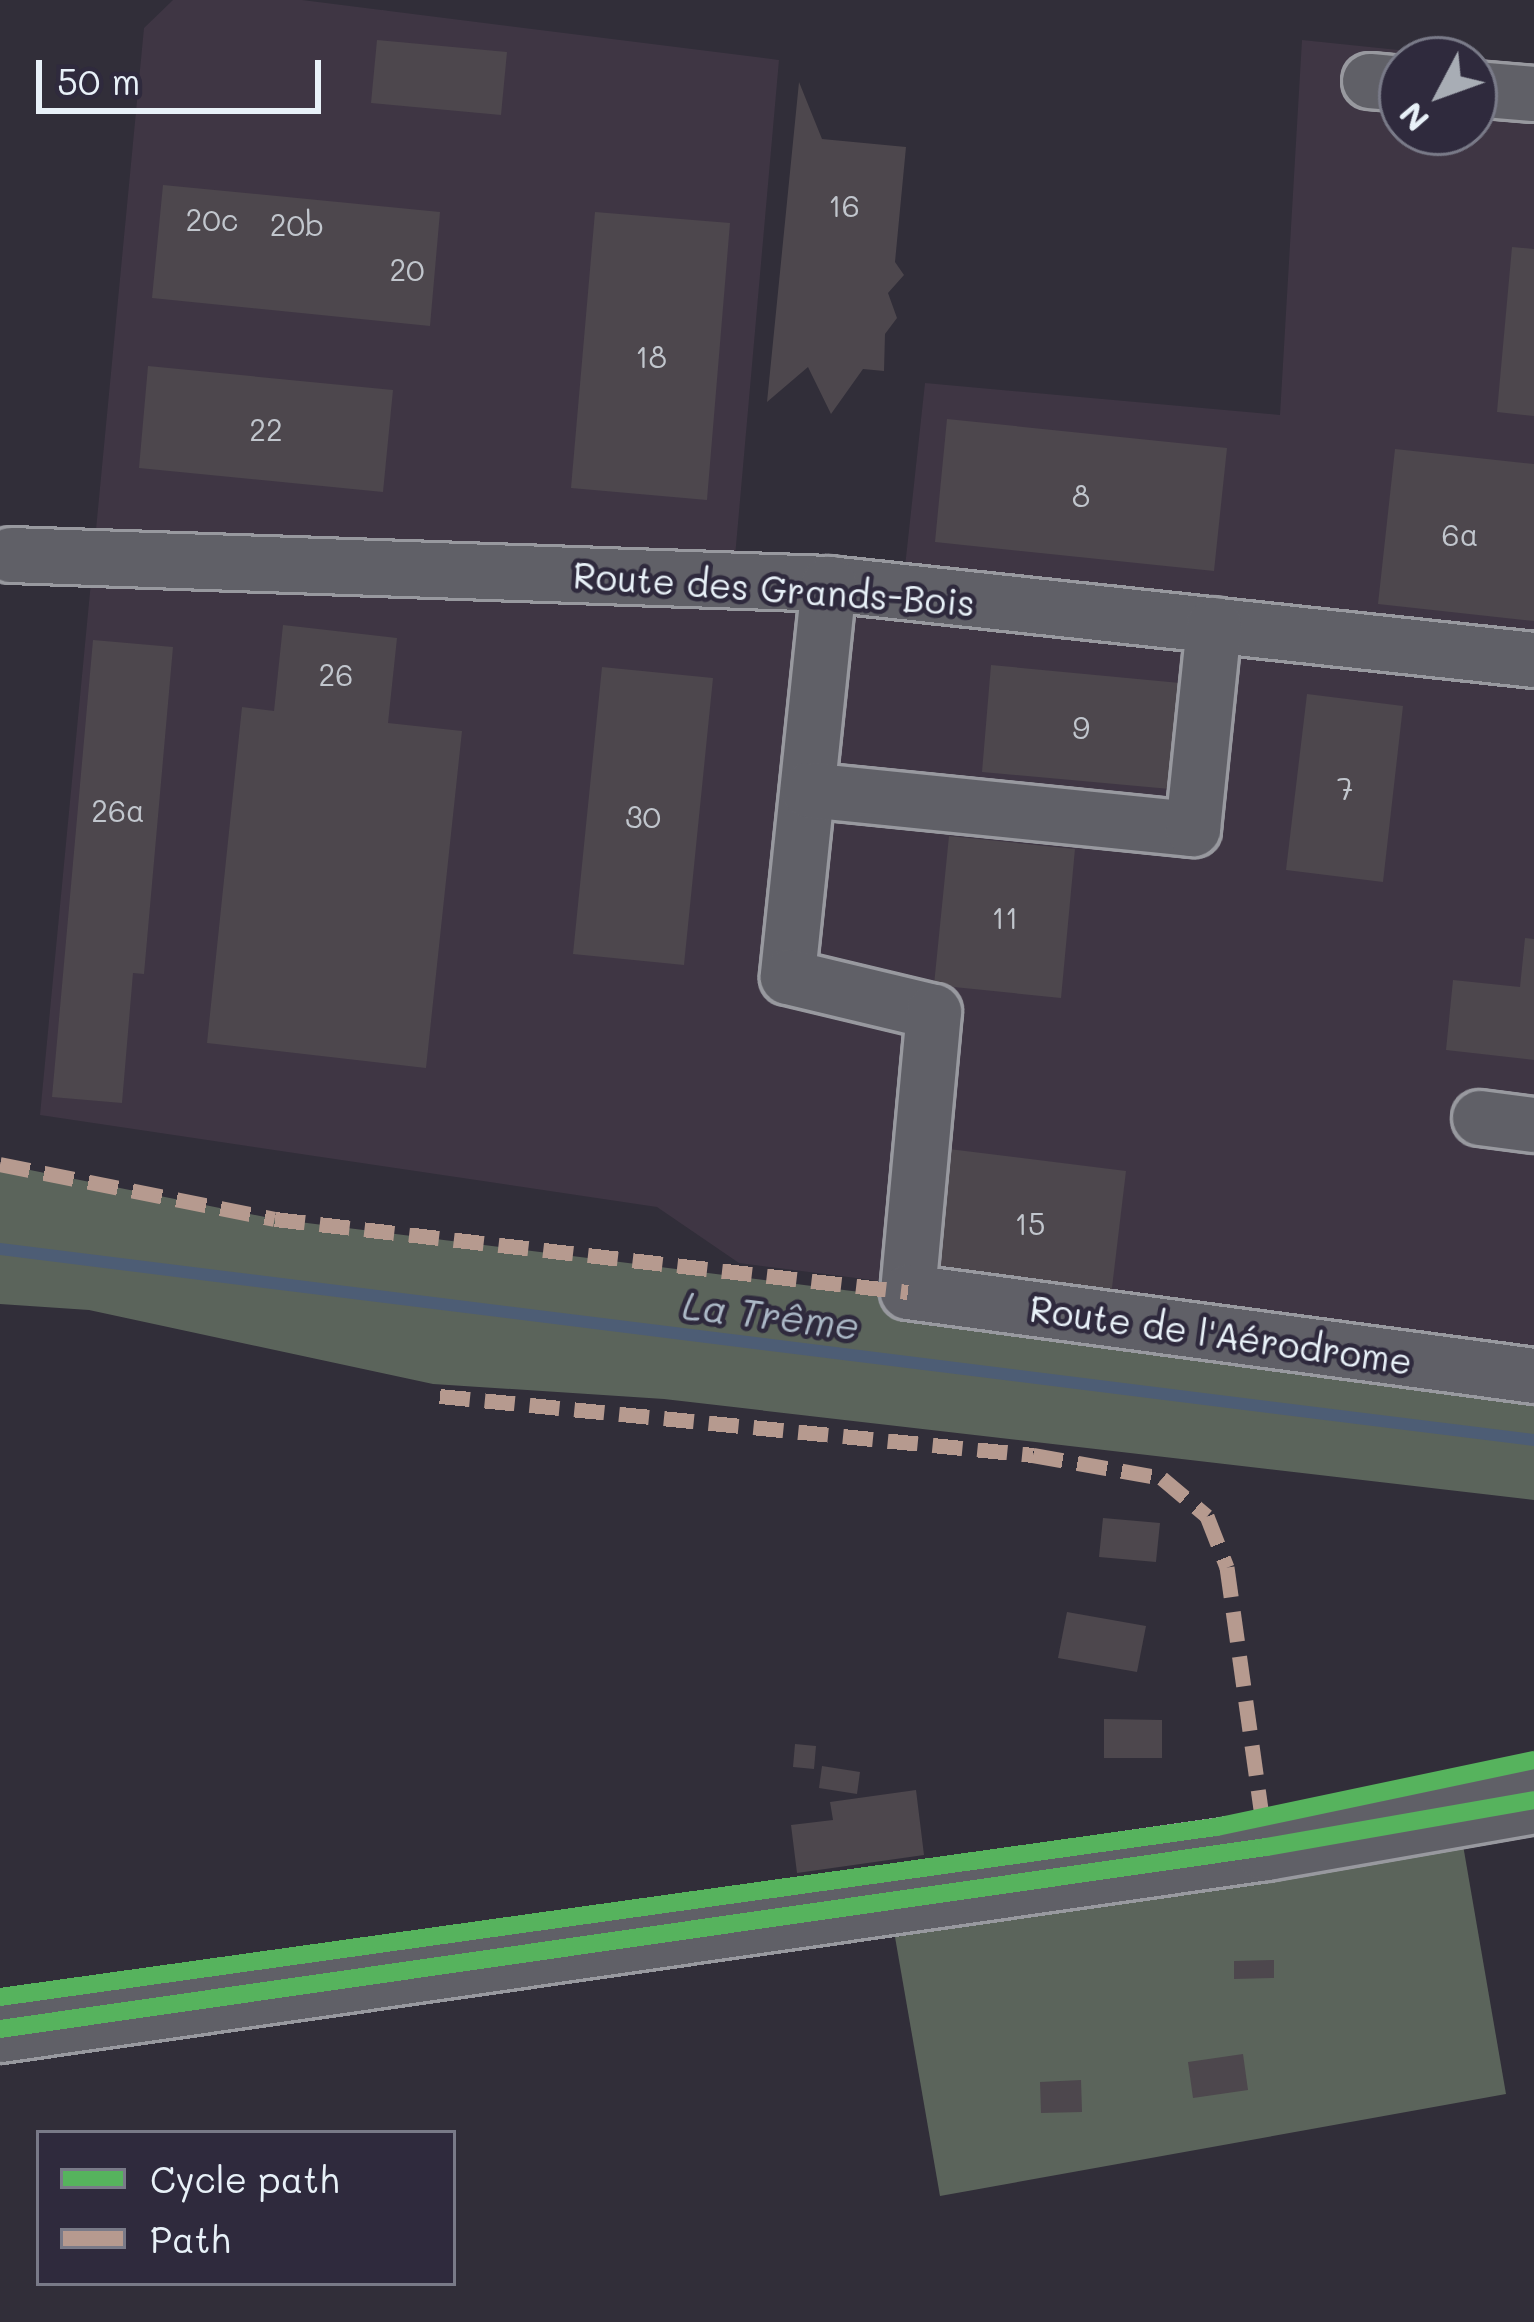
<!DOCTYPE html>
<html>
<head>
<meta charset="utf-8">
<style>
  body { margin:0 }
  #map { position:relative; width:1534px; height:2322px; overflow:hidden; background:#312e39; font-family:Mali,sans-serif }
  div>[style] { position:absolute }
  .built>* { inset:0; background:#3f3644 }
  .green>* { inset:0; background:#5b645b }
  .stream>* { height:12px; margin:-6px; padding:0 6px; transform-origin:6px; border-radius:6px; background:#4d5d75 }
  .building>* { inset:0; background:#4d474d }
  .roads { filter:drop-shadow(3px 0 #98999f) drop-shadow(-3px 0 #98999f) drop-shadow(0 3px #98999f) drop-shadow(0 -3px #98999f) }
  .minor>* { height:54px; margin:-27px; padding:0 27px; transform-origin:27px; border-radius:27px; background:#606067 }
  .major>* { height:66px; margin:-33px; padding:0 33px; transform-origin:33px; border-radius:33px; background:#606067 }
  .quiet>* { height:15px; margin-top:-7.5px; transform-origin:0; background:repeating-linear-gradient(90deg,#b69a8f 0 30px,transparent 0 45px) }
  .cycleway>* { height:18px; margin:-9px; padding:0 9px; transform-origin:9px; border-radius:9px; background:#56b35d }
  span { translate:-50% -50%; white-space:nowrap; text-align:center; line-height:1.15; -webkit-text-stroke:9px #2f2a3d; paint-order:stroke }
  .number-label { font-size:30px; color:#c1c6cd }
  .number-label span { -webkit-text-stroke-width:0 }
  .street-label { font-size:36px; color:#e8f1f8 }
  .water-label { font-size:39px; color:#abb8c6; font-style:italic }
  .legend { position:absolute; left:36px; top:2130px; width:420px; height:156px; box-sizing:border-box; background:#2f2a3d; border:3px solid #797a88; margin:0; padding:15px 21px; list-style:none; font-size:36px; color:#e8f1f8 }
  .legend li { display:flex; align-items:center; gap:24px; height:60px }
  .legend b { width:60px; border:3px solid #797a88 }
  .north { position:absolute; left:1378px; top:36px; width:120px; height:120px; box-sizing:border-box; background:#2f2a3d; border:3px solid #797a88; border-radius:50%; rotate:229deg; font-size:33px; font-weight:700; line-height:48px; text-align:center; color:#e8f1f8 }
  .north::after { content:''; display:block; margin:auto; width:42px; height:54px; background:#a8adb5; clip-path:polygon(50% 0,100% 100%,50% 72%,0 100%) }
  .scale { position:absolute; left:36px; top:60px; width:285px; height:54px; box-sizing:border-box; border:6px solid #e8f1f8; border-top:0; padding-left:15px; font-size:36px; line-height:42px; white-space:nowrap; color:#e8f1f8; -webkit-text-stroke:9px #2f2a3d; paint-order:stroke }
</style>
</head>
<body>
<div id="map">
  <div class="built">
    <i style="clip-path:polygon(evenodd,173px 0,302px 0,779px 60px,735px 557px,905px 567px,925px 383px,1280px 415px,1302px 40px,1534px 64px,1534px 1365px,739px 1263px,657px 1207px,40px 1115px,144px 28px,173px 0,1402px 60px,1474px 60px,1474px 132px,1402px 132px,1402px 60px)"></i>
  </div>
  <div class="green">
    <i style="clip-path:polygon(0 1164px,275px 1219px,1534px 1376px,1534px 1500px,664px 1399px,433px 1384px,89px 1310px,0 1304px)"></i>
    <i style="clip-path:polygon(1463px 1845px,1506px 2094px,940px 2196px,895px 1937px)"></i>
  </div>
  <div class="stream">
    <i style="left:0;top:1249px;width:1546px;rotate:7.1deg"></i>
  </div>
  <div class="building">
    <i style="clip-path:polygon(377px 40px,507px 52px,501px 115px,371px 103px)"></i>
    <i style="clip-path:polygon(799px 82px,822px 139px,906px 147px,895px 262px,904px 275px,888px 293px,897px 318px,885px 334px,884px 371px,863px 369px,831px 414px,808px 367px,767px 402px)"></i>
    <i style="clip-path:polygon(163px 185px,440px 212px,430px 326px,152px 298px)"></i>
    <i style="clip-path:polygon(595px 212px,730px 223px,707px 500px,571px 488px)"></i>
    <i style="clip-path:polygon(1512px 247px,1534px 249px,1534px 416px,1497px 412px)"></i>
    <i style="clip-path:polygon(148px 366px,393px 390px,383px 492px,139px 468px)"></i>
    <i style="clip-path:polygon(947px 419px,1227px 448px,1214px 571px,935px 542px)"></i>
    <i style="clip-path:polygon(1395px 449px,1534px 464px,1534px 621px,1378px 604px)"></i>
    <i style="clip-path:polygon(283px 625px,397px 638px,388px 723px,462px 731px,426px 1068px,207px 1043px,242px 707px,274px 711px)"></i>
    <i style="clip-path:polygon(93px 640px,173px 647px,144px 974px,133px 973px,122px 1103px,52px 1097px)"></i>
    <i style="clip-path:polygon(991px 665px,1180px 683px,1170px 789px,982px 772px)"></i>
    <i style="clip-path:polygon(602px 667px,713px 678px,684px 965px,573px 954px)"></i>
    <i style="clip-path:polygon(1307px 694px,1403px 706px,1383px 882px,1286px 870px)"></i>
    <i style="clip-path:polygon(949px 836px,1075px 849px,1061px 998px,934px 985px)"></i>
    <i style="clip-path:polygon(1525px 938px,1534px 939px,1534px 1060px,1446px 1050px,1453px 980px,1520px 987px)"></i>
    <i style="clip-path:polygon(949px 1149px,1126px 1171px,1111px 1296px,934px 1275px)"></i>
    <i style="clip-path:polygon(1103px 1518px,1160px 1523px,1156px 1562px,1099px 1557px)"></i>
    <i style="clip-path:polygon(1067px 1612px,1146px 1626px,1137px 1672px,1058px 1658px)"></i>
    <i style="clip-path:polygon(1104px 1719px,1162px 1720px,1162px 1758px,1104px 1758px)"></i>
    <i style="clip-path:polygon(795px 1744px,816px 1746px,814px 1769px,793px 1767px)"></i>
    <i style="clip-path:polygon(822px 1766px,860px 1772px,857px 1794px,819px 1788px)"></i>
    <i style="clip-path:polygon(916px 1790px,924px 1855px,797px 1873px,791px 1825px,833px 1820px,830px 1802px)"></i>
    <i style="clip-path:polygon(1274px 1960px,1274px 1978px,1234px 1979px,1234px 1961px)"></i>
    <i style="clip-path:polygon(1243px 2054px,1248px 2090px,1193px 2098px,1188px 2062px)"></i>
    <i style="clip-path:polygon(1081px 2080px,1082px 2112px,1041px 2113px,1040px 2082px)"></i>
  </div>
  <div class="roads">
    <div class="minor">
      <i style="left:1370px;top:81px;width:32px;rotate:5deg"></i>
      <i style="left:1474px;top:89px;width:60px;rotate:4.8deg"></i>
      <i style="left:11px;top:555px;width:819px;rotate:2.03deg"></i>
      <i style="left:829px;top:584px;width:709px;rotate:6.15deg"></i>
      <i style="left:829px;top:584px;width:395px;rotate:96deg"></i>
      <i style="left:788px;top:977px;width:150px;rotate:13.5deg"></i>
      <i style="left:934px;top:1012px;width:281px;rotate:95.3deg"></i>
      <i style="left:908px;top:1292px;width:632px;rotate:7.64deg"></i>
      <i style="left:808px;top:790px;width:387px;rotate:5.8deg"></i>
      <i style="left:1193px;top:829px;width:205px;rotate:-84.1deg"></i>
      <i style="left:1480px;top:1118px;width:54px;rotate:7.4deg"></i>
    </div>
    <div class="major">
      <i style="left:0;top:2029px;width:1279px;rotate:-8.18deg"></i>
      <i style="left:1266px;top:1847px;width:272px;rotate:-9.9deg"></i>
    </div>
  </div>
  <div class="quiet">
    <i style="left:0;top:1164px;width:280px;rotate:11.3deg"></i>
    <i style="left:275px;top:1219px;width:637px;rotate:6.58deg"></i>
    <i style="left:440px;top:1396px;width:596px;rotate:5.68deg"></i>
    <i style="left:1033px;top:1455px;width:131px;rotate:10.1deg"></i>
    <i style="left:1162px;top:1478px;width:59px;rotate:40.2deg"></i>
    <i style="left:1207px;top:1516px;width:55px;rotate:68.6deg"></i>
    <i style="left:1227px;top:1567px;width:265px;rotate:82deg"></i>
  </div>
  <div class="cycleway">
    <i style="left:0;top:1997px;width:1228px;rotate:-7.96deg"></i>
    <i style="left:1216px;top:1827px;width:325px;rotate:-11.9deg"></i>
    <i style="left:0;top:2029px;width:1279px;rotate:-8.18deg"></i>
    <i style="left:1266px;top:1847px;width:272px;rotate:-9.9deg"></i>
  </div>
  <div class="number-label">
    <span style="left:844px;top:205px">16</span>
    <span style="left:212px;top:219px">20c</span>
    <span style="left:297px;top:224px">20b</span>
    <span style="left:407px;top:269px">20</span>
    <span style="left:651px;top:356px">18</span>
    <span style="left:266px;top:429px">22</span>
    <span style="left:1081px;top:495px">8</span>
    <span style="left:1460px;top:534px">6a</span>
    <span style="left:336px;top:674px">26</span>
    <span style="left:1081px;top:727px">9</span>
    <span style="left:1345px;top:788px">7</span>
    <span style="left:118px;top:810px">26a</span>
    <span style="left:643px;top:816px">30</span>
    <span style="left:1005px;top:917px">11</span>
    <span style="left:1030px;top:1223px">15</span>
  </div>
  <div class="street-label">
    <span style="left:774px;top:588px;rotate:4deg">Route des Grands-Bois</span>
    <span style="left:1221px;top:1334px;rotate:8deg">Route de l'Aérodrome</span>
  </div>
  <div class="water-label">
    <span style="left:771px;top:1315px;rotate:7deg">La Trême</span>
  </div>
  <ul class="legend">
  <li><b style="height:15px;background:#56b35d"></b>Cycle path</li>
  <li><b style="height:15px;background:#b69a8f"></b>Path</li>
  </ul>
  <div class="north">N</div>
  <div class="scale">50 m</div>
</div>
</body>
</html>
